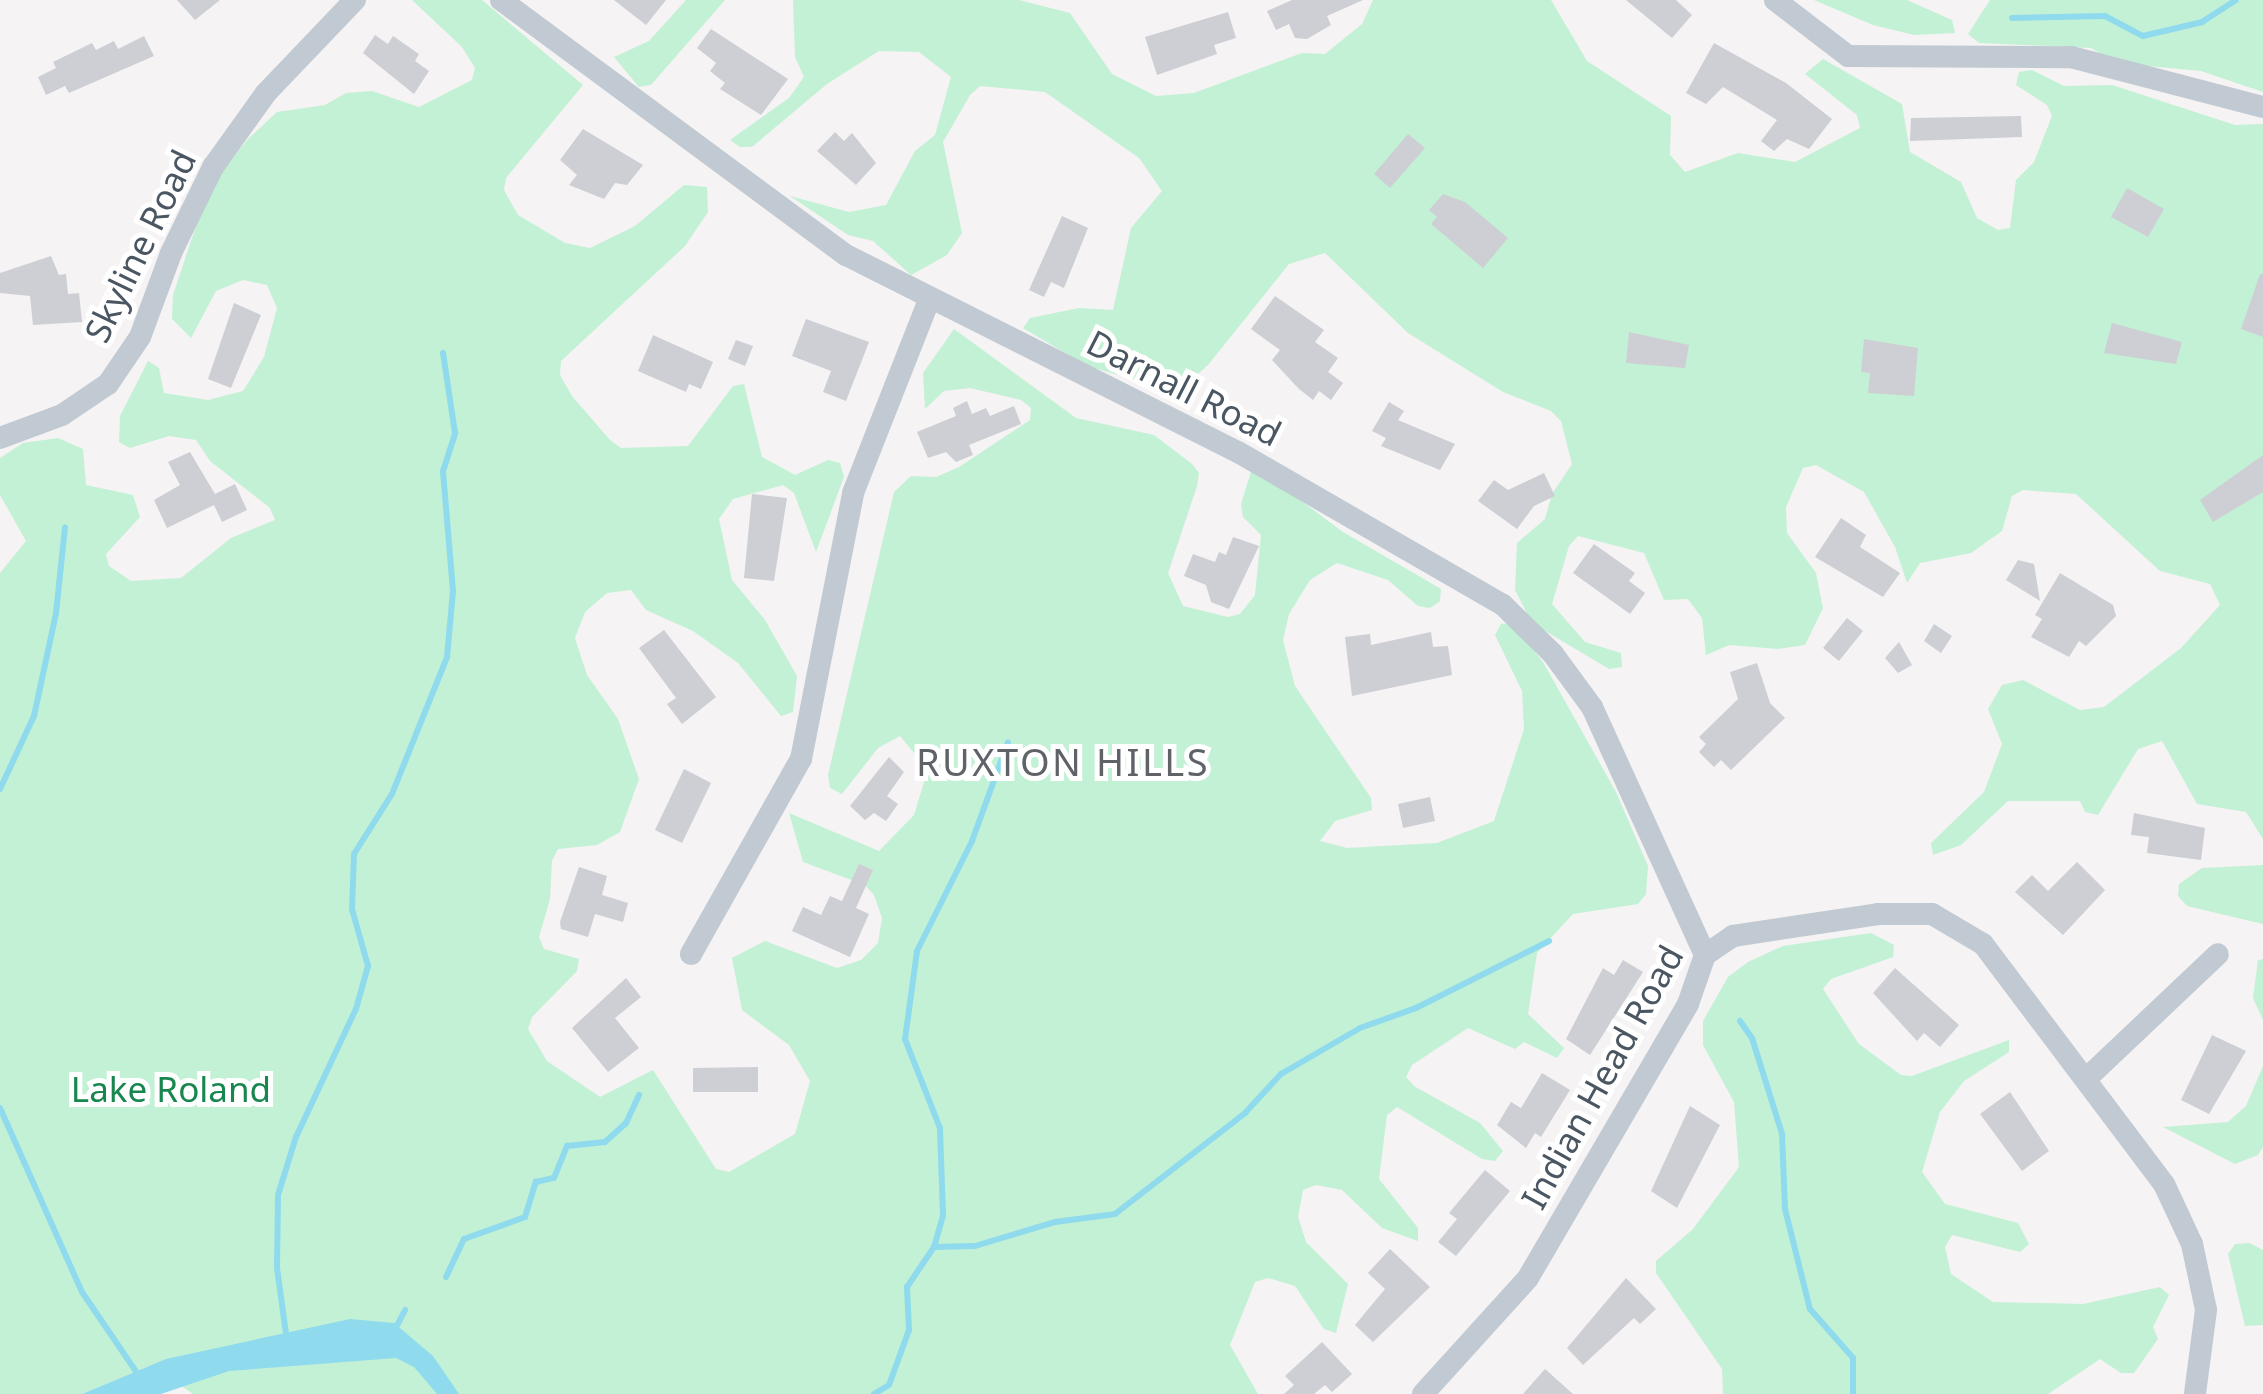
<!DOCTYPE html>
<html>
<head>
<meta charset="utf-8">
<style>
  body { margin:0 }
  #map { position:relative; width:2263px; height:1394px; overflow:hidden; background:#f5f3f3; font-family:"Noto Sans",sans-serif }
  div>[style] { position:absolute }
  .green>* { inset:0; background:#c3f1d5 }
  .water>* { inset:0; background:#90daee }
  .stream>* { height:6px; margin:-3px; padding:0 3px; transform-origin:3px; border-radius:3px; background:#90daee }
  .building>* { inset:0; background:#cdcfd5 }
  .minor>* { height:22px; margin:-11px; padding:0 11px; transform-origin:11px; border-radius:11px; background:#c1cad2 }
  span { translate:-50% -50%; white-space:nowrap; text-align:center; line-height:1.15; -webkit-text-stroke:10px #fff; paint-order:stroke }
  .street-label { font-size:35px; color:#4a5661 }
  .park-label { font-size:35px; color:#17864f }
  .neighbourhood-label { font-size:38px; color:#5f6368; letter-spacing:2.5px }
</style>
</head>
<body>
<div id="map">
  <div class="green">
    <i style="clip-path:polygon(412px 0,482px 0,583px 85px,506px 178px,504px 190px,518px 215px,565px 243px,590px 248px,635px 226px,684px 185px,707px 187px,708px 212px,685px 246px,561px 361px,560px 375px,572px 396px,610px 440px,621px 448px,688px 446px,733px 386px,744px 384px,762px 457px,795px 475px,828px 460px,840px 463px,844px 477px,816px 552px,794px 493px,783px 485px,733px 499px,719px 519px,732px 580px,765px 620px,797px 676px,793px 712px,781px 716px,738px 663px,693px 631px,646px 610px,631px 590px,607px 593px,585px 612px,575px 638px,587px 675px,618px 719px,639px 779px,620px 832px,597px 845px,558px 849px,552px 861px,550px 899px,539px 937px,544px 949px,579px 959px,577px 971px,532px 1017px,528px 1029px,547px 1061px,600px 1097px,653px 1070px,716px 1169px,729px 1172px,795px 1134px,810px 1081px,789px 1045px,742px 1010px,732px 958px,765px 941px,837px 968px,861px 960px,878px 943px,882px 918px,874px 895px,865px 885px,803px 862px,789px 813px,879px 851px,914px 815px,925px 779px,925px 766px,900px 736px,878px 748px,842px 794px,830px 788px,828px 775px,894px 492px,911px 476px,936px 477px,959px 467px,1030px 420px,1031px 408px,1021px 400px,970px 388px,944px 391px,925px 409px,923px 373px,954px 329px,1076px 418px,1154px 435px,1192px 464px,1199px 473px,1197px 486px,1168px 573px,1183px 606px,1228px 617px,1240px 614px,1255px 595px,1261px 535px,1243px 517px,1241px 504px,1253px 465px,1343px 532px,1441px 589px,1440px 601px,1430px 608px,1418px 606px,1388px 580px,1337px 563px,1310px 580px,1289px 614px,1283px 640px,1295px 686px,1371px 798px,1372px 810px,1335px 821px,1320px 841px,1347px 848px,1437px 843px,1494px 821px,1524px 729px,1522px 691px,1495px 635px,1501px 624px,1512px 623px,1543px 662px,1616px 792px,1648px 866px,1646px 894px,1638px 904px,1573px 914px,1537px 953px,1528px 1014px,1564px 1048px,1557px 1058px,1524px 1042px,1515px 1049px,1468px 1028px,1412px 1065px,1406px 1077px,1414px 1086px,1480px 1123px,1503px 1151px,1495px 1161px,1482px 1159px,1397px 1107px,1387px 1115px,1379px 1179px,1418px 1228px,1418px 1241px,1382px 1228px,1342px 1190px,1316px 1185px,1303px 1190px,1298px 1217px,1306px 1242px,1348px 1284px,1336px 1333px,1324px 1329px,1295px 1286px,1268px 1278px,1255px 1282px,1230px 1345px,1258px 1394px,193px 1394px,152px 1365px,82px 1394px,0 1394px,0 573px,26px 541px,0 495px,0 458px,23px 443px,58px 438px,83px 449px,86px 485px,133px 495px,140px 517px,106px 554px,109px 566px,131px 581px,181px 578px,231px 538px,275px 520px,270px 508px,210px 461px,196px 440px,169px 436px,130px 448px,119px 442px,120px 416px,148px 361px,159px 368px,164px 393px,208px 400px,243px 391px,264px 357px,277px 308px,267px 285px,243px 280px,216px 291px,191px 338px,172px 319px,173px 295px,209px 187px,248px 139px,277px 112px,325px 105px,346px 93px,372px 91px,419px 107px,472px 80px,475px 68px,462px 47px)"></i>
    <i style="clip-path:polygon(686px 0,725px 0,651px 85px,639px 87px,614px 57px,649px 41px)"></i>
    <i style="clip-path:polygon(793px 0,1019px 0,1070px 13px,1112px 74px,1156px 96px,1194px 93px,1302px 53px,1325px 54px,1362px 24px,1373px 0,1551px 0,1587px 61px,1671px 116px,1670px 155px,1685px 172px,1738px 153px,1795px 162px,1860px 128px,1857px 115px,1805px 74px,1823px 59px,1902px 104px,1910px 152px,1961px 182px,1977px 218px,1998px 230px,2010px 228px,2016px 180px,2034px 162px,2052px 116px,2047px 105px,2016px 85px,2019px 72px,2032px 70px,2064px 86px,2112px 85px,2235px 125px,2263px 124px,2263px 839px,2246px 812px,2197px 804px,2162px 741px,2138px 749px,2098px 815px,2085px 812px,2080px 801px,2008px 801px,1961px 845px,1933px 855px,1931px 843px,1984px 792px,2002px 744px,1988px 709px,2002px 685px,2023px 680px,2080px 710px,2104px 707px,2181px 648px,2220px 605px,2210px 584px,2160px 571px,2076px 494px,2023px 490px,2012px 496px,2002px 531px,1971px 553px,1920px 563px,1907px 583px,1895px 547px,1864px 492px,1816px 465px,1803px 468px,1786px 507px,1787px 533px,1816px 573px,1823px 608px,1805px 645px,1778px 649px,1729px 645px,1706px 655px,1702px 618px,1688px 599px,1664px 600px,1644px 553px,1578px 536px,1569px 546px,1552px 604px,1585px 642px,1621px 653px,1622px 667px,1609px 669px,1532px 623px,1515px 590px,1517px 543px,1545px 519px,1552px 494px,1572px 464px,1561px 421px,1551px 411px,1503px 392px,1408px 333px,1325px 253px,1289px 264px,1208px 365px,1168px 400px,1136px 380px,1087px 366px,1023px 328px,1030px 318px,1079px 308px,1113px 310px,1131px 228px,1162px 191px,1139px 158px,1045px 92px,980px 86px,970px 95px,943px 142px,962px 233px,947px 255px,911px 275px,873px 241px,848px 235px,790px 196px,849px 212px,886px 205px,915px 151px,935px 135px,951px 77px,919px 52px,879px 51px,827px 84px,752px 147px,740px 147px,730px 140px,789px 98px,804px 77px,795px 57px)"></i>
    <i style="clip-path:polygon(1814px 0,1907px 0,1952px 20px,1955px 33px,1914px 35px,1873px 25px)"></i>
    <i style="clip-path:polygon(1990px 0,2263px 0,2263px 92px,2201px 71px,2116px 63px,2091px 48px,1979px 43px,1968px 34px)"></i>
    <i style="clip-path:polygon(2263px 865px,2263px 924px,2187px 906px,2178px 896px,2179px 884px,2202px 868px)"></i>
    <i style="clip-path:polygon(1871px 933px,1894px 945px,1893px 957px,1831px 979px,1823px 989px,1859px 1044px,1901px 1075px,1912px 1076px,2009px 1040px,2009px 1052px,1964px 1081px,1940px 1112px,1922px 1172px,1945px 1204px,2018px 1223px,2029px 1244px,2020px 1252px,1952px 1235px,1945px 1247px,1951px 1274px,1993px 1302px,2083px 1304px,2160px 1287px,2169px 1295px,2153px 1327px,2158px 1339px,2134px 1373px,2121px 1373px,2100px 1359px,2048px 1394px,1723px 1394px,1722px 1369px,1656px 1273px,1656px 1261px,1693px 1229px,1739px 1167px,1734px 1102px,1703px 1045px,1703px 1021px,1728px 977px,1748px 962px,1783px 946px)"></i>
    <i style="clip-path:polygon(2263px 959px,2263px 1020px,2253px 998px,2258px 960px)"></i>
    <i style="clip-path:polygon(2263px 1066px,2263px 1147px,2258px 1155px,2235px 1164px,2163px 1127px,2228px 1122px,2246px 1106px)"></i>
    <i style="clip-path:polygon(2249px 1243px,2263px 1250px,2263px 1325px,2245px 1326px,2228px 1254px,2235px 1244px)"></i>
  </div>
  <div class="water">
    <i style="clip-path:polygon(350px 1319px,394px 1323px,433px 1356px,459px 1394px,437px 1394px,414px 1367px,396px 1358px,229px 1371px,161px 1394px,82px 1394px,166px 1359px)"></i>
  </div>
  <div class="stream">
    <i style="left:2012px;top:18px;width:93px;rotate:-1.2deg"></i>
    <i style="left:2105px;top:16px;width:43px;rotate:27.8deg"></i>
    <i style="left:2143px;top:36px;width:61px;rotate:-13.3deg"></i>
    <i style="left:2202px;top:22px;width:40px;rotate:-32.9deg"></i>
    <i style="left:0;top:789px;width:81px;rotate:-65deg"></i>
    <i style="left:34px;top:716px;width:105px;rotate:-77.9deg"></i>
    <i style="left:56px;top:613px;width:86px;rotate:-84deg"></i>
    <i style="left:1740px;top:1021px;width:21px;rotate:55deg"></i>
    <i style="left:1752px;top:1038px;width:101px;rotate:72.6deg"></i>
    <i style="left:1782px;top:1134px;width:75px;rotate:87.7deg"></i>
    <i style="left:1785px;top:1209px;width:103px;rotate:76deg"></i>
    <i style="left:1810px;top:1309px;width:65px;rotate:48.7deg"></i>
    <i style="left:1853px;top:1358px;width:36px;rotate:90deg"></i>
    <i style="left:0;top:1108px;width:201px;rotate:66deg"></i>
    <i style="left:82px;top:1292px;width:102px;rotate:55.8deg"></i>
    <i style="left:934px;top:1247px;width:41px;rotate:-1.4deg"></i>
    <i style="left:975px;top:1246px;width:84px;rotate:-16.7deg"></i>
    <i style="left:1055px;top:1222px;width:61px;rotate:-7.6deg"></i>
    <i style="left:1115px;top:1214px;width:165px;rotate:-37.8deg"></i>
    <i style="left:1245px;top:1113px;width:53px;rotate:-47.3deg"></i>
    <i style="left:1281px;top:1074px;width:91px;rotate:-30.2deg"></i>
    <i style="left:1360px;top:1028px;width:59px;rotate:-19.7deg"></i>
    <i style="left:1416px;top:1008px;width:149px;rotate:-26.7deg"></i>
    <i style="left:446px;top:1277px;width:42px;rotate:-64.7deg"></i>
    <i style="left:464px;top:1239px;width:65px;rotate:-19.8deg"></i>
    <i style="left:525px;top:1217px;width:37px;rotate:-73deg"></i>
    <i style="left:536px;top:1182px;width:18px;rotate:-13deg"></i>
    <i style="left:554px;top:1178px;width:35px;rotate:-68deg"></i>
    <i style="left:567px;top:1146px;width:38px;rotate:-6deg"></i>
    <i style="left:605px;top:1142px;width:28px;rotate:-42deg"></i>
    <i style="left:626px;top:1123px;width:31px;rotate:-65deg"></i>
    <i style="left:394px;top:1331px;width:24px;rotate:-62deg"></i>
    <i style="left:287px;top:1341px;width:74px;rotate:-97.8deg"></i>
    <i style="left:277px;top:1268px;width:73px;rotate:-89.2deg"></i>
    <i style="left:278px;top:1195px;width:61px;rotate:-72.8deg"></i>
    <i style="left:296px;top:1137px;width:141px;rotate:-64.9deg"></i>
    <i style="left:356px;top:1009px;width:45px;rotate:-74.4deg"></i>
    <i style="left:368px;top:966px;width:59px;rotate:-105.7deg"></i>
    <i style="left:352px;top:909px;width:55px;rotate:-87.9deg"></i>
    <i style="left:354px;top:854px;width:71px;rotate:-57.7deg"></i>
    <i style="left:392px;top:794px;width:148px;rotate:-68.1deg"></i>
    <i style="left:447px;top:657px;width:66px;rotate:-84.8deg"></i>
    <i style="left:453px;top:591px;width:120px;rotate:-94.8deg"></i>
    <i style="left:443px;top:471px;width:40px;rotate:-72deg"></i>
    <i style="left:455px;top:433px;width:81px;rotate:-98.5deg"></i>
    <i style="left:874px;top:1394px;width:17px;rotate:-31deg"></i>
    <i style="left:889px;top:1385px;width:59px;rotate:-70deg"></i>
    <i style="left:909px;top:1330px;width:43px;rotate:-92.7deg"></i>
    <i style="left:907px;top:1287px;width:48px;rotate:-56deg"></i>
    <i style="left:934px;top:1247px;width:33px;rotate:-74deg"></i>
    <i style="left:943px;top:1215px;width:87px;rotate:-92deg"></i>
    <i style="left:940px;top:1128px;width:96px;rotate:-111.5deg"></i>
    <i style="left:905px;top:1039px;width:89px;rotate:-82.2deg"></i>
    <i style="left:917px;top:951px;width:123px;rotate:-63.4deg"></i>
    <i style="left:972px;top:841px;width:105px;rotate:-70deg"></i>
  </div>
  <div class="building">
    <i style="clip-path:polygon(177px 0,220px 0,195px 20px)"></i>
    <i style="clip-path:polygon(614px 0,666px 0,646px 25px)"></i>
    <i style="clip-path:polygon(1292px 0,1363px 0,1327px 16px,1331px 25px,1307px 39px,1295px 38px,1289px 24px,1276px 30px,1267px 11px)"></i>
    <i style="clip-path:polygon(1626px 0,1676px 0,1692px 15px,1672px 38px)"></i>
    <i style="clip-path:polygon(1228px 12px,1236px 38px,1214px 45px,1217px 54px,1157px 75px,1145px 37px)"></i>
    <i style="clip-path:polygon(711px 29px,788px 79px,761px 115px,720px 89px,725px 83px,710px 71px,716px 63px,697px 48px)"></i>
    <i style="clip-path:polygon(375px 35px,388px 44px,393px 36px,419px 54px,415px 61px,429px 71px,414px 94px,363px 53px)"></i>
    <i style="clip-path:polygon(144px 36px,154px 56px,69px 93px,65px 86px,46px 95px,38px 77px,56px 68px,53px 62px,92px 43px,96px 50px,114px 41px,118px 49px)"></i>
    <i style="clip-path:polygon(1714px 43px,1786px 83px,1832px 119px,1809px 149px,1787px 139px,1774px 151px,1761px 141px,1777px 120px,1723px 87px,1706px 104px,1686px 93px)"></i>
    <i style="clip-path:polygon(2021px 116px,2022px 137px,1910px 141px,1911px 118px)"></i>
    <i style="clip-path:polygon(583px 129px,643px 165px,627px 185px,615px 183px,604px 199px,569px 185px,577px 175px,560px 160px)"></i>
    <i style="clip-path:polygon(835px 132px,844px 141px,852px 133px,876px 163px,856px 185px,817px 151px)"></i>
    <i style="clip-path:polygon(1408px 134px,1425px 148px,1390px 188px,1374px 174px)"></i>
    <i style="clip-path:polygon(2127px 188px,2164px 209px,2148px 237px,2111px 217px)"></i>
    <i style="clip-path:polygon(1443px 194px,1465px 202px,1508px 238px,1483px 268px,1431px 224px,1437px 217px,1429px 210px)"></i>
    <i style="clip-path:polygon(1062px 216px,1088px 228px,1064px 288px,1051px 282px,1044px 297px,1029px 290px)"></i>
    <i style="clip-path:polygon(51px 256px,59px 275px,66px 274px,68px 294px,79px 293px,82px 322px,33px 325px,30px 296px,0 293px,0 273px)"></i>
    <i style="clip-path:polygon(2260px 274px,2263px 274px,2263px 337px,2241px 329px)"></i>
    <i style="clip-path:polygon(1275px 296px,1324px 330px,1315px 342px,1338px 358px,1328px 372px,1343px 383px,1331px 400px,1319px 391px,1313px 400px,1299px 389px,1272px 360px,1280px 350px,1251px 329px)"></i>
    <i style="clip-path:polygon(234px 303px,261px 315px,231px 388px,208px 379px)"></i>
    <i style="clip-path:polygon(806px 319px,869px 342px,846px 401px,823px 392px,831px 371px,792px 356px)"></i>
    <i style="clip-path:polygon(2112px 323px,2182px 342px,2176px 364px,2104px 353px)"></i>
    <i style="clip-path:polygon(1629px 332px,1689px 345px,1685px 368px,1626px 363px)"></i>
    <i style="clip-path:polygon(653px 335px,713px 362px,701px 389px,689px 384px,686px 392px,638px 371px)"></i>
    <i style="clip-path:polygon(1864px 339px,1918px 348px,1914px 396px,1868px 393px,1870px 373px,1861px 372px)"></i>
    <i style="clip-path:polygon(736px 340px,753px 346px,745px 366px,728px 359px)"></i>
    <i style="clip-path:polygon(967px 401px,972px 414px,986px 408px,990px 416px,1014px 406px,1021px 424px,969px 445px,973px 455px,956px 462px,946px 452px,928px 458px,917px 432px,956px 416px,953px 408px)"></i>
    <i style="clip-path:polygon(1389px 402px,1404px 411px,1398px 420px,1455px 444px,1440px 470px,1381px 446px,1386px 438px,1372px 431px)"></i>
    <i style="clip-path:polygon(190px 452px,215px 494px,235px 484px,247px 510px,222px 522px,214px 505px,167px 528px,154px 500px,180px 485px,168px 462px)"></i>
    <i style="clip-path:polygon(2263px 455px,2263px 492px,2213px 522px,2200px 500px)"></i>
    <i style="clip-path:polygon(1544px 473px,1555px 496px,1534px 506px,1517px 529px,1478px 501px,1494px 480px,1508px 490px)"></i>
    <i style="clip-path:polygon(752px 494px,787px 498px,774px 581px,744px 578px)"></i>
    <i style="clip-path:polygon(1841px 518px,1866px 535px,1860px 547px,1900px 573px,1883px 597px,1815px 557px)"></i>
    <i style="clip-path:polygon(1233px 537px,1259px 546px,1229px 609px,1211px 602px,1206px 585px,1184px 576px,1193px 554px,1215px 562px,1219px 552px,1226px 555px)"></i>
    <i style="clip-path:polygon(1594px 544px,1635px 573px,1629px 581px,1645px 593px,1630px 614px,1573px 573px)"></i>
    <i style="clip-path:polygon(2018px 560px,2034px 564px,2040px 601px,2006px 580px)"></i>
    <i style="clip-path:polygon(2060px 573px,2113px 605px,2116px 616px,2086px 646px,2079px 641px,2069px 657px,2031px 637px,2042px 619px,2035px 615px)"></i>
    <i style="clip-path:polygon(1847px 618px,1863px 631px,1839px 661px,1823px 648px)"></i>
    <i style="clip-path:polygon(1934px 624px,1952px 636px,1941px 653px,1924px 641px)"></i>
    <i style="clip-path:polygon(664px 630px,716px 697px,682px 724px,667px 704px,676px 698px,639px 648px)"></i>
    <i style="clip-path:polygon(1431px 632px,1433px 647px,1448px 646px,1452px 675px,1352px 696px,1345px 637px,1370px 634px,1371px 645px)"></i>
    <i style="clip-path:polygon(1899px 642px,1912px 665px,1898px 673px,1885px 658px)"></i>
    <i style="clip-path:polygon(1757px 663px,1770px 703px,1785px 718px,1731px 770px,1721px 760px,1714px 767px,1699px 752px,1706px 744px,1699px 737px,1738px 699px,1730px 672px)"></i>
    <i style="clip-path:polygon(889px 757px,904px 772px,887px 796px,898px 804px,886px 821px,874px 813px,865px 820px,850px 806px)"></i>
    <i style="clip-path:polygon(684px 769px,711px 783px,682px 843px,655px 830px)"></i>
    <i style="clip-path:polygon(1430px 797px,1435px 821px,1403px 828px,1398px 804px)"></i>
    <i style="clip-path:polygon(2134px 813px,2205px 828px,2201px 860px,2147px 853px,2149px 837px,2131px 835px)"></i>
    <i style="clip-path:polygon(2077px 862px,2105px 890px,2063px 935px,2015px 892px,2032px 875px,2048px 891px)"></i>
    <i style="clip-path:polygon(859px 864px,873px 870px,856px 908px,869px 914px,850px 957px,792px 931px,803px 907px,821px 915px,830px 896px,842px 901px)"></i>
    <i style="clip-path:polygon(579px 867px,607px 876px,602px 895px,628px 903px,623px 922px,595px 914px,588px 937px,561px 929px,560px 922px)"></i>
    <i style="clip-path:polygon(1623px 960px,1643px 972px,1590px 1055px,1566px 1039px,1603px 968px,1614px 975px)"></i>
    <i style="clip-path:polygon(1895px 968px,1959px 1025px,1940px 1047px,1924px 1033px,1917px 1041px,1873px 993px)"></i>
    <i style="clip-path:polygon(626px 978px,641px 997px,615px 1018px,639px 1048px,608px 1072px,572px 1028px)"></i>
    <i style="clip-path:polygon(2212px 1035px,2246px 1051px,2209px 1114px,2181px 1100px)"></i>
    <i style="clip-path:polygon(758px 1067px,758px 1092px,693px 1092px,693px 1068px)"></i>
    <i style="clip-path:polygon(1542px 1073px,1570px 1090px,1541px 1137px,1535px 1133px,1526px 1148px,1497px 1125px,1511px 1102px,1521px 1108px)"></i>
    <i style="clip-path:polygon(2010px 1092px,2049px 1151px,2022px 1171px,1980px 1114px)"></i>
    <i style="clip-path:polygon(1690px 1106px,1720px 1125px,1677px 1208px,1651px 1191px)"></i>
    <i style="clip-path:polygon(1485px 1170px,1510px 1191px,1456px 1256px,1438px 1242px,1457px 1219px,1449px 1213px)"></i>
    <i style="clip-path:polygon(1390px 1249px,1430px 1287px,1373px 1342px,1355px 1325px,1385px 1289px,1368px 1273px)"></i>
    <i style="clip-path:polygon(1626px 1278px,1656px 1309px,1640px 1324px,1634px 1318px,1583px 1365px,1567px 1348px)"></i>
    <i style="clip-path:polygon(1322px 1342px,1352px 1374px,1332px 1392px,1325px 1385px,1314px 1394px,1284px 1394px,1294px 1385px,1285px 1376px)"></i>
    <i style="clip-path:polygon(1545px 1369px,1573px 1394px,1523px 1394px)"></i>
  </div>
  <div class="minor">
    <i style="left:501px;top:0;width:429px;rotate:36.5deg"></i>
    <i style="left:846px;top:255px;width:439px;rotate:26.7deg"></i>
    <i style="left:1238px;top:452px;width:306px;rotate:30deg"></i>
    <i style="left:1503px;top:605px;width:70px;rotate:44.4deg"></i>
    <i style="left:1553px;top:654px;width:66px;rotate:53.7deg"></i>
    <i style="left:1592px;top:707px;width:273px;rotate:65.5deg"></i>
    <i style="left:1775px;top:0;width:92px;rotate:37.5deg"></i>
    <i style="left:1848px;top:56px;width:223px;rotate:0.3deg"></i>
    <i style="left:2071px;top:57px;width:198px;rotate:14.6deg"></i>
    <i style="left:0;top:438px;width:66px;rotate:-20.4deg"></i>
    <i style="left:62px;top:415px;width:55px;rotate:-34deg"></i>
    <i style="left:108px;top:384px;width:57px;rotate:-55.8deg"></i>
    <i style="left:140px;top:337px;width:90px;rotate:-69.7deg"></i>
    <i style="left:171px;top:253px;width:96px;rotate:-64deg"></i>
    <i style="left:213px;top:167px;width:91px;rotate:-54.4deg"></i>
    <i style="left:266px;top:93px;width:129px;rotate:-46.3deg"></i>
    <i style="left:691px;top:954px;width:224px;rotate:-60.6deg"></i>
    <i style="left:801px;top:759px;width:271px;rotate:-78.9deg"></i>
    <i style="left:853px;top:493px;width:207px;rotate:-68.5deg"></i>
    <i style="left:2087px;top:1078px;width:180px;rotate:-43.4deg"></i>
    <i style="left:1423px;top:1394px;width:156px;rotate:-47.8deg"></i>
    <i style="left:1528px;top:1278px;width:317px;rotate:-59.7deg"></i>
    <i style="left:1688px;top:1004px;width:52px;rotate:-70.9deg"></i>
    <i style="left:1705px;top:955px;width:34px;rotate:-34deg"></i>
    <i style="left:1733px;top:936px;width:147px;rotate:-8.6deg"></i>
    <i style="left:1878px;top:914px;width:54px"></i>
    <i style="left:1932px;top:914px;width:59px;rotate:30.5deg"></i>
    <i style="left:1983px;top:944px;width:301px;rotate:53deg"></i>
    <i style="left:2164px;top:1184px;width:66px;rotate:65deg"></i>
    <i style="left:2192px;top:1244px;width:67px;rotate:78deg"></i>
    <i style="left:2206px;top:1310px;width:85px;rotate:97.5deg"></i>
  </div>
  <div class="street-label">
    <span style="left:140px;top:246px;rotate:-64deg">Skyline Road</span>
    <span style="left:1184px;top:388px;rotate:27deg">Darnall Road</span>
    <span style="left:1602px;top:1077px;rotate:-61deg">Indian Head Road</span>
  </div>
  <div class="park-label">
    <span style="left:171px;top:1089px">Lake Roland</span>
  </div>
  <div class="neighbourhood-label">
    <span style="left:1063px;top:762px">RUXTON HILLS</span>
  </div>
</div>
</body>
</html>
